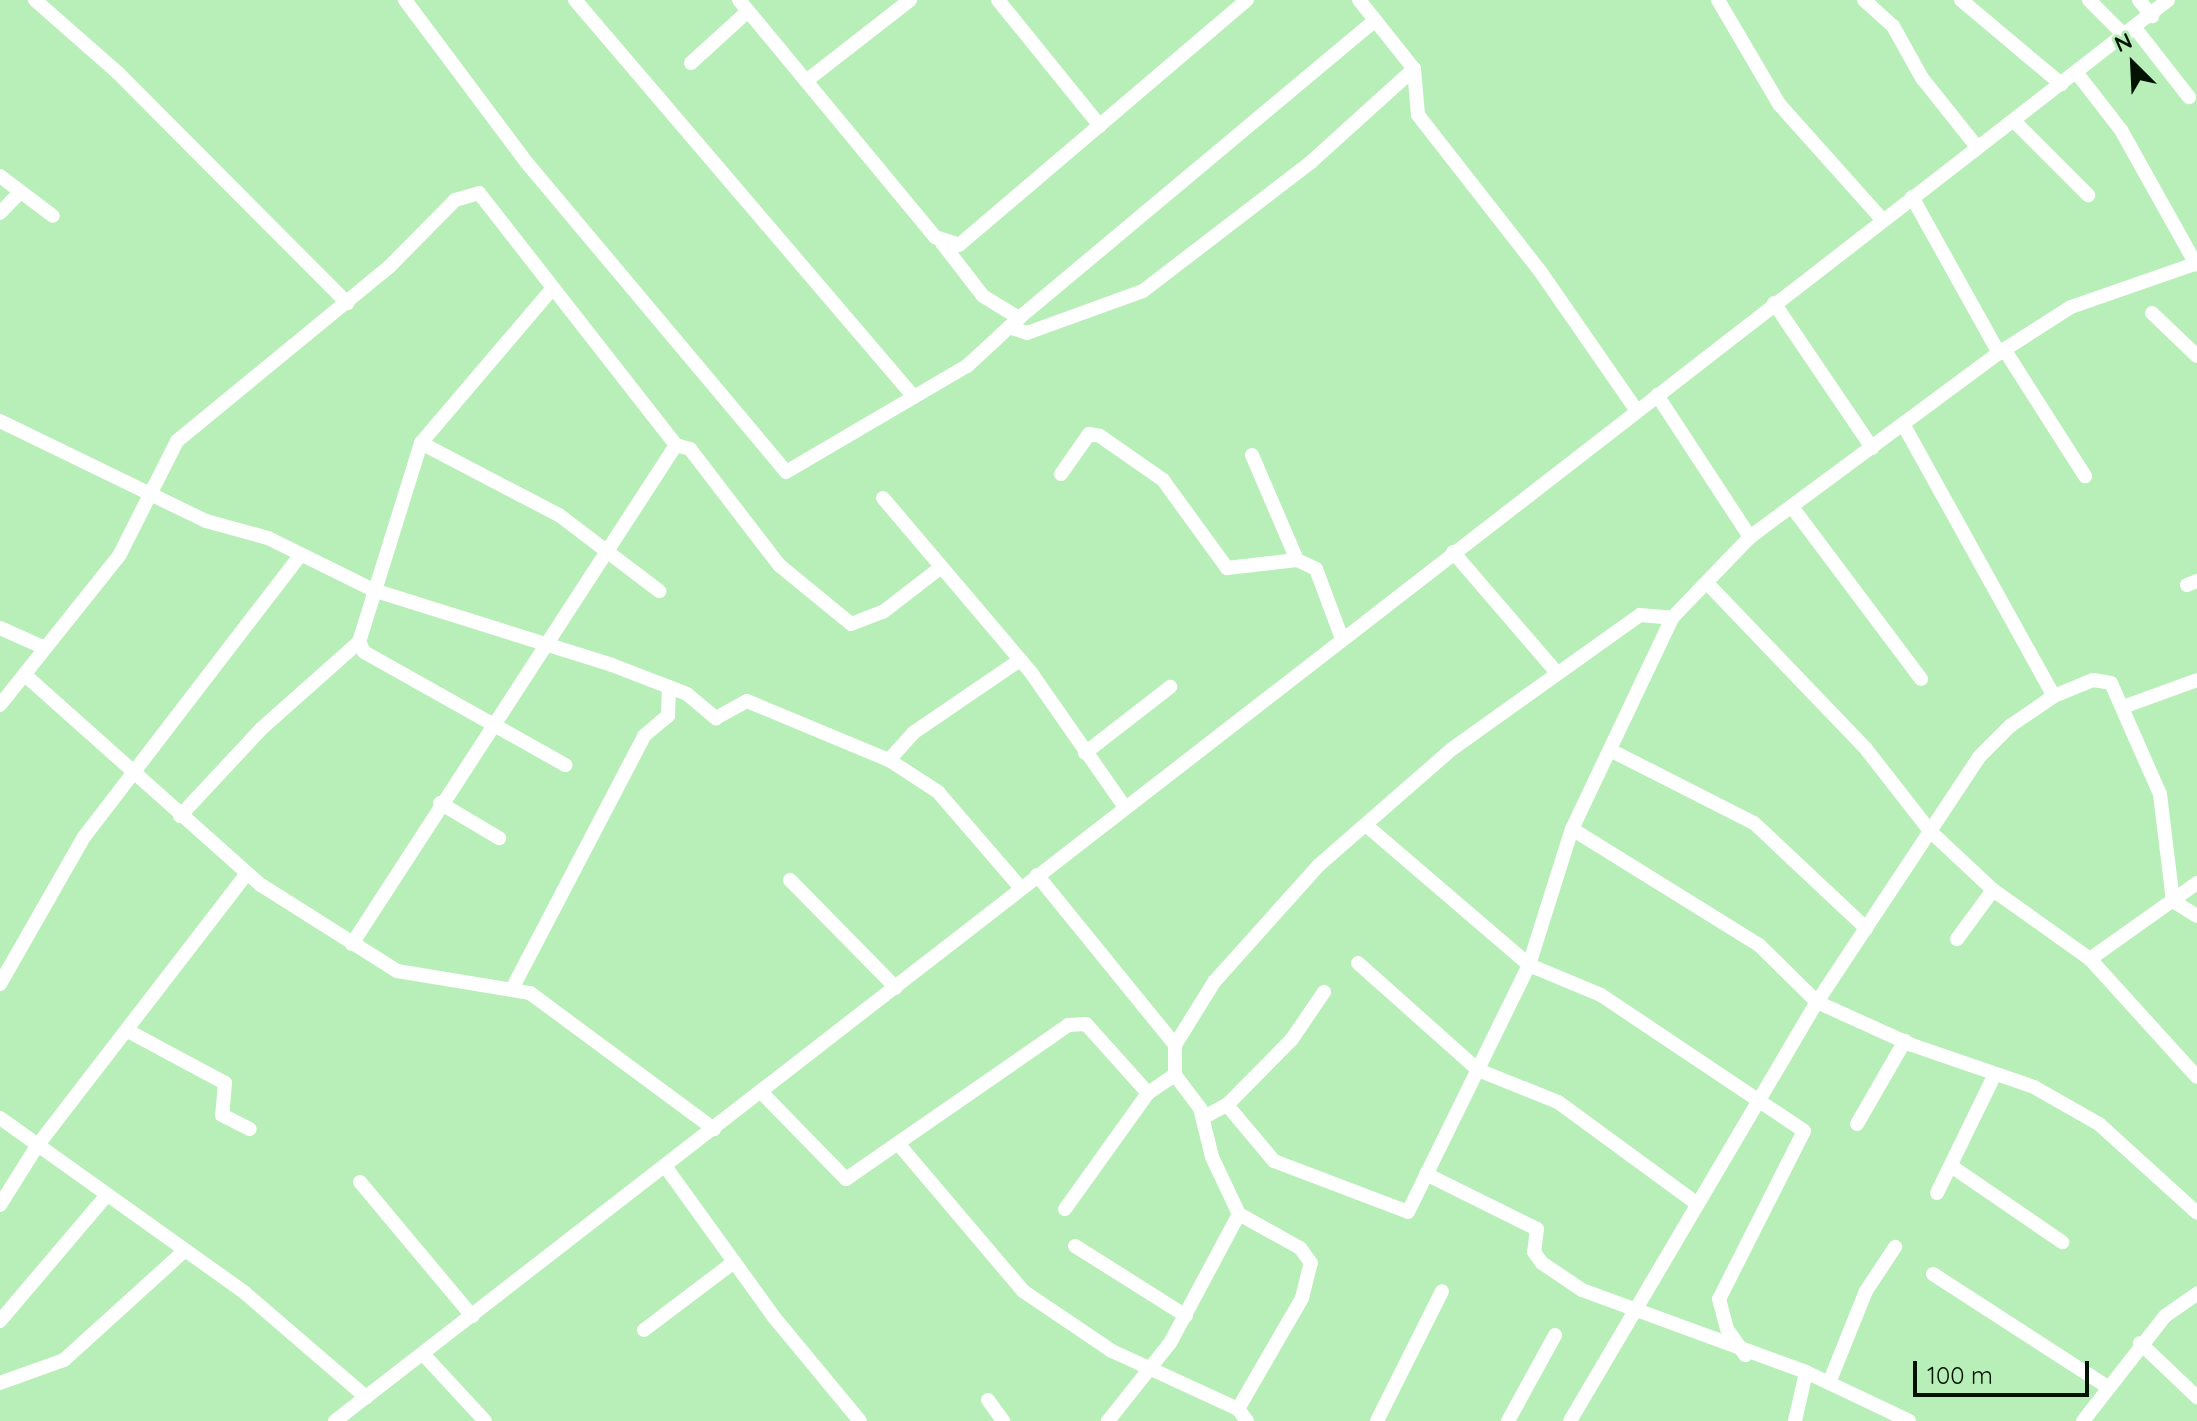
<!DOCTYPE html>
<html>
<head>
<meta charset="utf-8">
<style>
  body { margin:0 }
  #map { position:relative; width:2197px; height:1421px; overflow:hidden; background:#b8eeb8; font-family:Quicksand,sans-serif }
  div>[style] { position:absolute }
  .minor>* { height:14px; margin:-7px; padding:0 7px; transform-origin:7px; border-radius:7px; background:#fff }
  span { translate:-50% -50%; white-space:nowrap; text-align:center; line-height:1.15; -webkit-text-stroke:8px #b8eeb8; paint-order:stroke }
  .north { position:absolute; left:2093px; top:24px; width:80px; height:80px; -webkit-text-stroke:6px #b8eeb8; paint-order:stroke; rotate:336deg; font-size:22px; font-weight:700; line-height:32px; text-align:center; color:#021303 }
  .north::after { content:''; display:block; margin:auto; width:28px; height:36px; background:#021303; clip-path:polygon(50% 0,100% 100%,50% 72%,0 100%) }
  .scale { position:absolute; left:1913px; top:1361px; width:176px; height:36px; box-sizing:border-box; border:4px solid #021303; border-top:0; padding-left:10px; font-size:24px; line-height:28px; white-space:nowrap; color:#021303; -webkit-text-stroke:6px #b8eeb8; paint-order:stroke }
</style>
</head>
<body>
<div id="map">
  <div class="minor">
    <i style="left:35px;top:0;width:111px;rotate:41.3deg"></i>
    <i style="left:118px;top:73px;width:325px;rotate:45.1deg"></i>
    <i style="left:405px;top:0;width:204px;rotate:53.2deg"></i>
    <i style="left:527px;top:163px;width:403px;rotate:50deg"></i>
    <i style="left:786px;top:472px;width:210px;rotate:-30.4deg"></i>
    <i style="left:967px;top:366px;width:71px;rotate:-42.7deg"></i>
    <i style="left:1019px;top:318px;width:42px;rotate:-148.6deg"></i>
    <i style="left:983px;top:296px;width:67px;rotate:-127.7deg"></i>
    <i style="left:575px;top:0;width:522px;rotate:49.51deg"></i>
    <i style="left:739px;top:0;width:308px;rotate:50.4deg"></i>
    <i style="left:935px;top:237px;width:25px;rotate:18deg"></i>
    <i style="left:959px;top:245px;width:378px;rotate:-40.4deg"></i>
    <i style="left:998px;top:0;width:162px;rotate:51deg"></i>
    <i style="left:1359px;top:0;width:88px;rotate:51.4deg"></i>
    <i style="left:1414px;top:69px;width:46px;rotate:85deg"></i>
    <i style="left:1418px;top:115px;width:198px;rotate:52deg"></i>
    <i style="left:1540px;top:271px;width:170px;rotate:55.3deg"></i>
    <i style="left:1718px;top:0;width:121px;rotate:59.6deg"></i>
    <i style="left:1779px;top:104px;width:153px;rotate:48.2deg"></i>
    <i style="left:1864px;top:0;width:39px;rotate:42deg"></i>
    <i style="left:1893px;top:26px;width:60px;rotate:60.9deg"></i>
    <i style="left:1922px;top:78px;width:88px;rotate:51.4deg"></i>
    <i style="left:1961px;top:0;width:131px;rotate:40deg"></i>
    <i style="left:2089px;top:0;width:52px;rotate:45deg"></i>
    <i style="left:2139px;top:0;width:21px;rotate:51deg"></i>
    <i style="left:2135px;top:28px;width:88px;rotate:52deg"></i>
    <i style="left:691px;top:63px;width:77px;rotate:-42.4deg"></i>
    <i style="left:2076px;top:72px;width:73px;rotate:52.2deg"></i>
    <i style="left:2121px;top:130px;width:154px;rotate:60.8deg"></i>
    <i style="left:806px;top:81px;width:132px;rotate:-37.9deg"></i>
    <i style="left:2014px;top:121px;width:105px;rotate:45deg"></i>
    <i style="left:0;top:176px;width:66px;rotate:37deg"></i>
    <i style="left:1912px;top:197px;width:179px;rotate:60.9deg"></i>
    <i style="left:0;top:213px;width:29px;rotate:-46deg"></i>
    <i style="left:552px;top:289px;width:202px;rotate:130.4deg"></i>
    <i style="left:421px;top:443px;width:208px;rotate:107.3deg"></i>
    <i style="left:359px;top:642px;width:11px;rotate:63deg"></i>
    <i style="left:364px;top:652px;width:231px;rotate:29.3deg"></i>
    <i style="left:1774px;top:303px;width:175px;rotate:55.9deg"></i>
    <i style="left:2152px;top:313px;width:62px;rotate:43.7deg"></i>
    <i style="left:1019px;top:318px;width:464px;rotate:-39.9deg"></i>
    <i style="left:1009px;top:327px;width:19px;rotate:18deg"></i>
    <i style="left:1027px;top:333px;width:123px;rotate:-19.9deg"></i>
    <i style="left:1143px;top:291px;width:212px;rotate:-37.5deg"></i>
    <i style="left:1311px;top:162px;width:139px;rotate:-42.1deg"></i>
    <i style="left:2004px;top:349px;width:151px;rotate:57.5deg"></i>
    <i style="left:1657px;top:395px;width:170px;rotate:56.8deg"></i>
    <i style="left:0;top:421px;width:229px;rotate:25.9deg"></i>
    <i style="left:206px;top:521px;width:64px;rotate:15.3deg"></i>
    <i style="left:268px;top:538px;width:117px;rotate:26.3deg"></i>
    <i style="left:373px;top:590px;width:250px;rotate:17.4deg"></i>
    <i style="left:612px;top:665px;width:80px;rotate:21.1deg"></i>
    <i style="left:687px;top:694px;width:38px;rotate:40deg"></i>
    <i style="left:716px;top:718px;width:35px;rotate:-29deg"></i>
    <i style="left:747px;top:701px;width:154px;rotate:22.6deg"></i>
    <i style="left:889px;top:760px;width:59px;rotate:33.1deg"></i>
    <i style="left:938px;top:792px;width:125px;rotate:49.2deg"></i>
    <i style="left:1903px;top:424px;width:311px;rotate:61deg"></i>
    <i style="left:421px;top:443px;width:156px;rotate:27.6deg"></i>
    <i style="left:559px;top:515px;width:126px;rotate:37.2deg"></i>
    <i style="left:676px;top:445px;width:15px;rotate:16deg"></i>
    <i style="left:690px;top:449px;width:146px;rotate:52.5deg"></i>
    <i style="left:779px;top:565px;width:93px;rotate:39.3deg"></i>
    <i style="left:851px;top:624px;width:34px;rotate:-21deg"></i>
    <i style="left:883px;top:612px;width:72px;rotate:-37.7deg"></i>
    <i style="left:1252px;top:455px;width:114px;rotate:66.8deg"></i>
    <i style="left:1061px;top:474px;width:49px;rotate:-55deg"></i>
    <i style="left:1089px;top:434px;width:11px;rotate:10deg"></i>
    <i style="left:1100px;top:436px;width:77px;rotate:34.9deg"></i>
    <i style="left:1163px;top:480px;width:109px;rotate:54deg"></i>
    <i style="left:1227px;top:568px;width:70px;rotate:-6.5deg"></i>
    <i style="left:1297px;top:560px;width:21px;rotate:25deg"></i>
    <i style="left:1316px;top:569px;width:72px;rotate:69.5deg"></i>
    <i style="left:883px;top:498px;width:231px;rotate:49.7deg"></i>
    <i style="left:1032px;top:674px;width:161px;rotate:55.1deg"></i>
    <i style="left:1792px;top:507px;width:215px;rotate:53.1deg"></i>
    <i style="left:1453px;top:552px;width:160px;rotate:49.3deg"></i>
    <i style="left:1707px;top:583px;width:230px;rotate:46.2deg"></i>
    <i style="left:1866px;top:749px;width:104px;rotate:52deg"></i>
    <i style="left:1930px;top:831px;width:86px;rotate:43.1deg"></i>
    <i style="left:1993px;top:890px;width:119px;rotate:35.4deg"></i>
    <i style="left:2090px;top:959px;width:159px;rotate:47.8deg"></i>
    <i style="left:2187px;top:585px;width:11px;rotate:-22deg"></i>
    <i style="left:0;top:628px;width:49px;rotate:24deg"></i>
    <i style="left:25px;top:675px;width:316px;rotate:41.7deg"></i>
    <i style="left:261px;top:885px;width:161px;rotate:32.3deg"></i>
    <i style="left:397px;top:971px;width:135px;rotate:9.4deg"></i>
    <i style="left:530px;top:993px;width:229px;rotate:36.5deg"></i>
    <i style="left:0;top:705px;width:191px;rotate:-51.4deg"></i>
    <i style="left:119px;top:556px;width:129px;rotate:-63.2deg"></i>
    <i style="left:177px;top:441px;width:274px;rotate:-39.4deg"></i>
    <i style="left:389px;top:267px;width:94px;rotate:-45.4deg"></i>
    <i style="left:455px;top:200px;width:25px;rotate:-16deg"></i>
    <i style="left:479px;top:193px;width:320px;rotate:52deg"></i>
    <i style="left:676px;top:445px;width:595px;rotate:123deg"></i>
    <i style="left:2123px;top:707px;width:79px;rotate:-20deg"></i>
    <i style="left:1612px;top:751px;width:159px;rotate:26.9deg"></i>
    <i style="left:1754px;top:823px;width:154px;rotate:43.2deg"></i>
    <i style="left:1085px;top:753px;width:108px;rotate:-37.8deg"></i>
    <i style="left:889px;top:760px;width:36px;rotate:-48deg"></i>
    <i style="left:913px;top:733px;width:130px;rotate:-34.3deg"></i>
    <i style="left:440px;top:803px;width:69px;rotate:30.7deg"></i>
    <i style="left:180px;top:816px;width:119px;rotate:-47deg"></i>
    <i style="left:261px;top:729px;width:131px;rotate:-41.6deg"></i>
    <i style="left:1367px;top:826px;width:213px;rotate:40.6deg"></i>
    <i style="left:1529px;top:965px;width:78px;rotate:22.6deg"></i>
    <i style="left:1601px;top:995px;width:244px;rotate:33.8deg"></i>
    <i style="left:1804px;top:1131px;width:188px;rotate:116.8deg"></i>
    <i style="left:1719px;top:1299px;width:31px;rotate:75deg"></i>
    <i style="left:1727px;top:1329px;width:32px;rotate:55deg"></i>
    <i style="left:1572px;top:829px;width:220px;rotate:31.8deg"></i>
    <i style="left:1759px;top:945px;width:81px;rotate:44.5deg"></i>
    <i style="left:1817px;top:1002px;width:104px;rotate:24.4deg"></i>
    <i style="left:1912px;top:1045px;width:129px;rotate:19deg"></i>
    <i style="left:2034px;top:1087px;width:75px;rotate:29.6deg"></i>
    <i style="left:2099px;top:1124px;width:132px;rotate:42.2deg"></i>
    <i style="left:1037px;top:875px;width:219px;rotate:50.9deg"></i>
    <i style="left:1175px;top:1045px;width:30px;rotate:90deg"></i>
    <i style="left:1175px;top:1075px;width:41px;rotate:52.9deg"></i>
    <i style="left:1200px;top:1108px;width:50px;rotate:76.2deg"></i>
    <i style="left:1212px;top:1157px;width:63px;rotate:64.7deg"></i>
    <i style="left:1239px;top:1214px;width:146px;rotate:118.1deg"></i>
    <i style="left:1170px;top:1343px;width:100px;rotate:128.5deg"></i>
    <i style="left:790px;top:880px;width:151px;rotate:45.5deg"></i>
    <i style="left:1957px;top:939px;width:61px;rotate:-53.7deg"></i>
    <i style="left:2090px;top:959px;width:131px;rotate:-35.4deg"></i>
    <i style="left:1358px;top:963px;width:161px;rotate:41.7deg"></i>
    <i style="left:1478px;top:1070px;width:86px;rotate:21.8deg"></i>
    <i style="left:1558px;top:1102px;width:171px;rotate:36.2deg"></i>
    <i style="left:0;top:984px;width:169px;rotate:-60.3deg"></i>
    <i style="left:84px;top:837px;width:354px;rotate:-52.5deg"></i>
    <i style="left:513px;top:987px;width:284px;rotate:-62.4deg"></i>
    <i style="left:645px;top:735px;width:30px;rotate:-40deg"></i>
    <i style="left:668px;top:716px;width:29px;rotate:-88deg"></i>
    <i style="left:128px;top:1031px;width:110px;rotate:28.2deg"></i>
    <i style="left:225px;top:1083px;width:32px;rotate:95deg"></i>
    <i style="left:222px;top:1115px;width:31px;rotate:27deg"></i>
    <i style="left:1175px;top:1045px;width:74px;rotate:-58.2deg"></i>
    <i style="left:1214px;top:982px;width:157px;rotate:-48.1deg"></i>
    <i style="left:1319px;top:865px;width:176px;rotate:-41.1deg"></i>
    <i style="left:1452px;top:749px;width:231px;rotate:-35.5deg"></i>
    <i style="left:1640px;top:615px;width:32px;rotate:5deg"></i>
    <i style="left:1672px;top:618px;width:112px;rotate:-46.1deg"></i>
    <i style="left:1750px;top:537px;width:310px;rotate:-36.5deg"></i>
    <i style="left:1999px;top:353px;width:85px;rotate:-32.6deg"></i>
    <i style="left:2071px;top:307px;width:133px;rotate:-19.2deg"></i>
    <i style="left:762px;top:1093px;width:120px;rotate:45.7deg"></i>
    <i style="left:846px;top:1179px;width:270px;rotate:-34.7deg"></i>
    <i style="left:1068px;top:1025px;width:18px;rotate:-3deg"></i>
    <i style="left:1086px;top:1024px;width:93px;rotate:48.1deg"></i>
    <i style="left:1148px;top:1093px;width:32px;rotate:-34deg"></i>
    <i style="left:1227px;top:1105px;width:73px;rotate:50deg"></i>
    <i style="left:1274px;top:1161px;width:143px;rotate:20.8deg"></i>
    <i style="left:1408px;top:1212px;width:275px;rotate:-63.9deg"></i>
    <i style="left:1529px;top:965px;width:143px;rotate:-72.5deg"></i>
    <i style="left:1572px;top:829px;width:233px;rotate:-64.6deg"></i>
    <i style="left:1204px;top:1117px;width:26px;rotate:-28deg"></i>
    <i style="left:1227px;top:1105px;width:93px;rotate:-45.4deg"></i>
    <i style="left:1292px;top:1039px;width:57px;rotate:-55.8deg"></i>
    <i style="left:0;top:1118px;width:301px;rotate:35.5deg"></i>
    <i style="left:245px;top:1293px;width:160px;rotate:40.7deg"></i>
    <i style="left:1857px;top:1124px;width:96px;rotate:-60deg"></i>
    <i style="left:901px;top:1147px;width:189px;rotate:49.7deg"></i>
    <i style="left:1023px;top:1291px;width:107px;rotate:34deg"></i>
    <i style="left:1112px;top:1351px;width:139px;rotate:24.7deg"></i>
    <i style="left:1238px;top:1409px;width:15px;rotate:53deg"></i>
    <i style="left:665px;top:1166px;width:185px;rotate:54.2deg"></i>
    <i style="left:773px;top:1316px;width:136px;rotate:50.4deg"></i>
    <i style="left:1951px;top:1166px;width:135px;rotate:34.4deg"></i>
    <i style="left:1426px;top:1174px;width:124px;rotate:26.4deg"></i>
    <i style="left:1537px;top:1229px;width:23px;rotate:97deg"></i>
    <i style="left:1534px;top:1252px;width:14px;rotate:54deg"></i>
    <i style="left:1542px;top:1263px;width:48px;rotate:34deg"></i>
    <i style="left:1582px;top:1290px;width:239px;rotate:20.1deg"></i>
    <i style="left:1806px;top:1372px;width:114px;rotate:25.4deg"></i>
    <i style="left:360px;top:1182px;width:175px;rotate:50.1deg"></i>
    <i style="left:1937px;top:1193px;width:130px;rotate:-64deg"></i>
    <i style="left:0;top:1205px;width:70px;rotate:-57.9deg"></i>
    <i style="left:37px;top:1146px;width:344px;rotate:-52.4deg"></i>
    <i style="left:1065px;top:1209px;width:143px;rotate:-54.4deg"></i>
    <i style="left:1075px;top:1246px;width:131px;rotate:32.2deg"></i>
    <i style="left:1933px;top:1274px;width:206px;rotate:32.9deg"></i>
    <i style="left:0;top:1321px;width:164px;rotate:-49.7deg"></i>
    <i style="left:644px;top:1330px;width:113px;rotate:-37.1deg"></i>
    <i style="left:2140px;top:1343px;width:79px;rotate:43.5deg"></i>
    <i style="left:423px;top:1354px;width:91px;rotate:47.2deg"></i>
    <i style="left:0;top:1383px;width:68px;rotate:-19.8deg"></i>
    <i style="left:64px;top:1360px;width:162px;rotate:-42.2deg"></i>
    <i style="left:1829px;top:1383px;width:99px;rotate:-68.1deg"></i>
    <i style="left:1866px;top:1291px;width:53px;rotate:-56.6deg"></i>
    <i style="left:988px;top:1400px;width:26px;rotate:54deg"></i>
    <i style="left:1238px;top:1409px;width:128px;rotate:-60deg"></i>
    <i style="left:1302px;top:1298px;width:36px;rotate:-76deg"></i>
    <i style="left:1311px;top:1263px;width:19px;rotate:-126deg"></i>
    <i style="left:1300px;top:1248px;width:70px;rotate:-150.9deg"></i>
    <i style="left:335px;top:1421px;width:2319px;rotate:-37.78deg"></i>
    <i style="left:1377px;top:1421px;width:145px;rotate:-63.4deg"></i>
    <i style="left:1508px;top:1421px;width:98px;rotate:-61.3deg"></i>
    <i style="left:1570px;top:1421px;width:486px;rotate:-59.5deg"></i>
    <i style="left:1817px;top:1002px;width:294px;rotate:-56.5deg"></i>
    <i style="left:1979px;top:757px;width:44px;rotate:-45deg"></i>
    <i style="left:2010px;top:726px;width:53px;rotate:-34.3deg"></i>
    <i style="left:2054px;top:696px;width:42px;rotate:-22.3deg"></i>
    <i style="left:2093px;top:680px;width:18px;rotate:9deg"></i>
    <i style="left:2111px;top:683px;width:121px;rotate:66.2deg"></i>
    <i style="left:2160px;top:794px;width:108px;rotate:83.1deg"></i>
    <i style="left:2173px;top:901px;width:28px;rotate:32deg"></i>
    <i style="left:1795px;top:1421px;width:50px;rotate:-77.3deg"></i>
    <i style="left:2083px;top:1421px;width:133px;rotate:-52deg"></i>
    <i style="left:2165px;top:1316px;width:39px;rotate:-35deg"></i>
  </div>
  <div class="north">N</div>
  <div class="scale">100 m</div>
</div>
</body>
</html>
